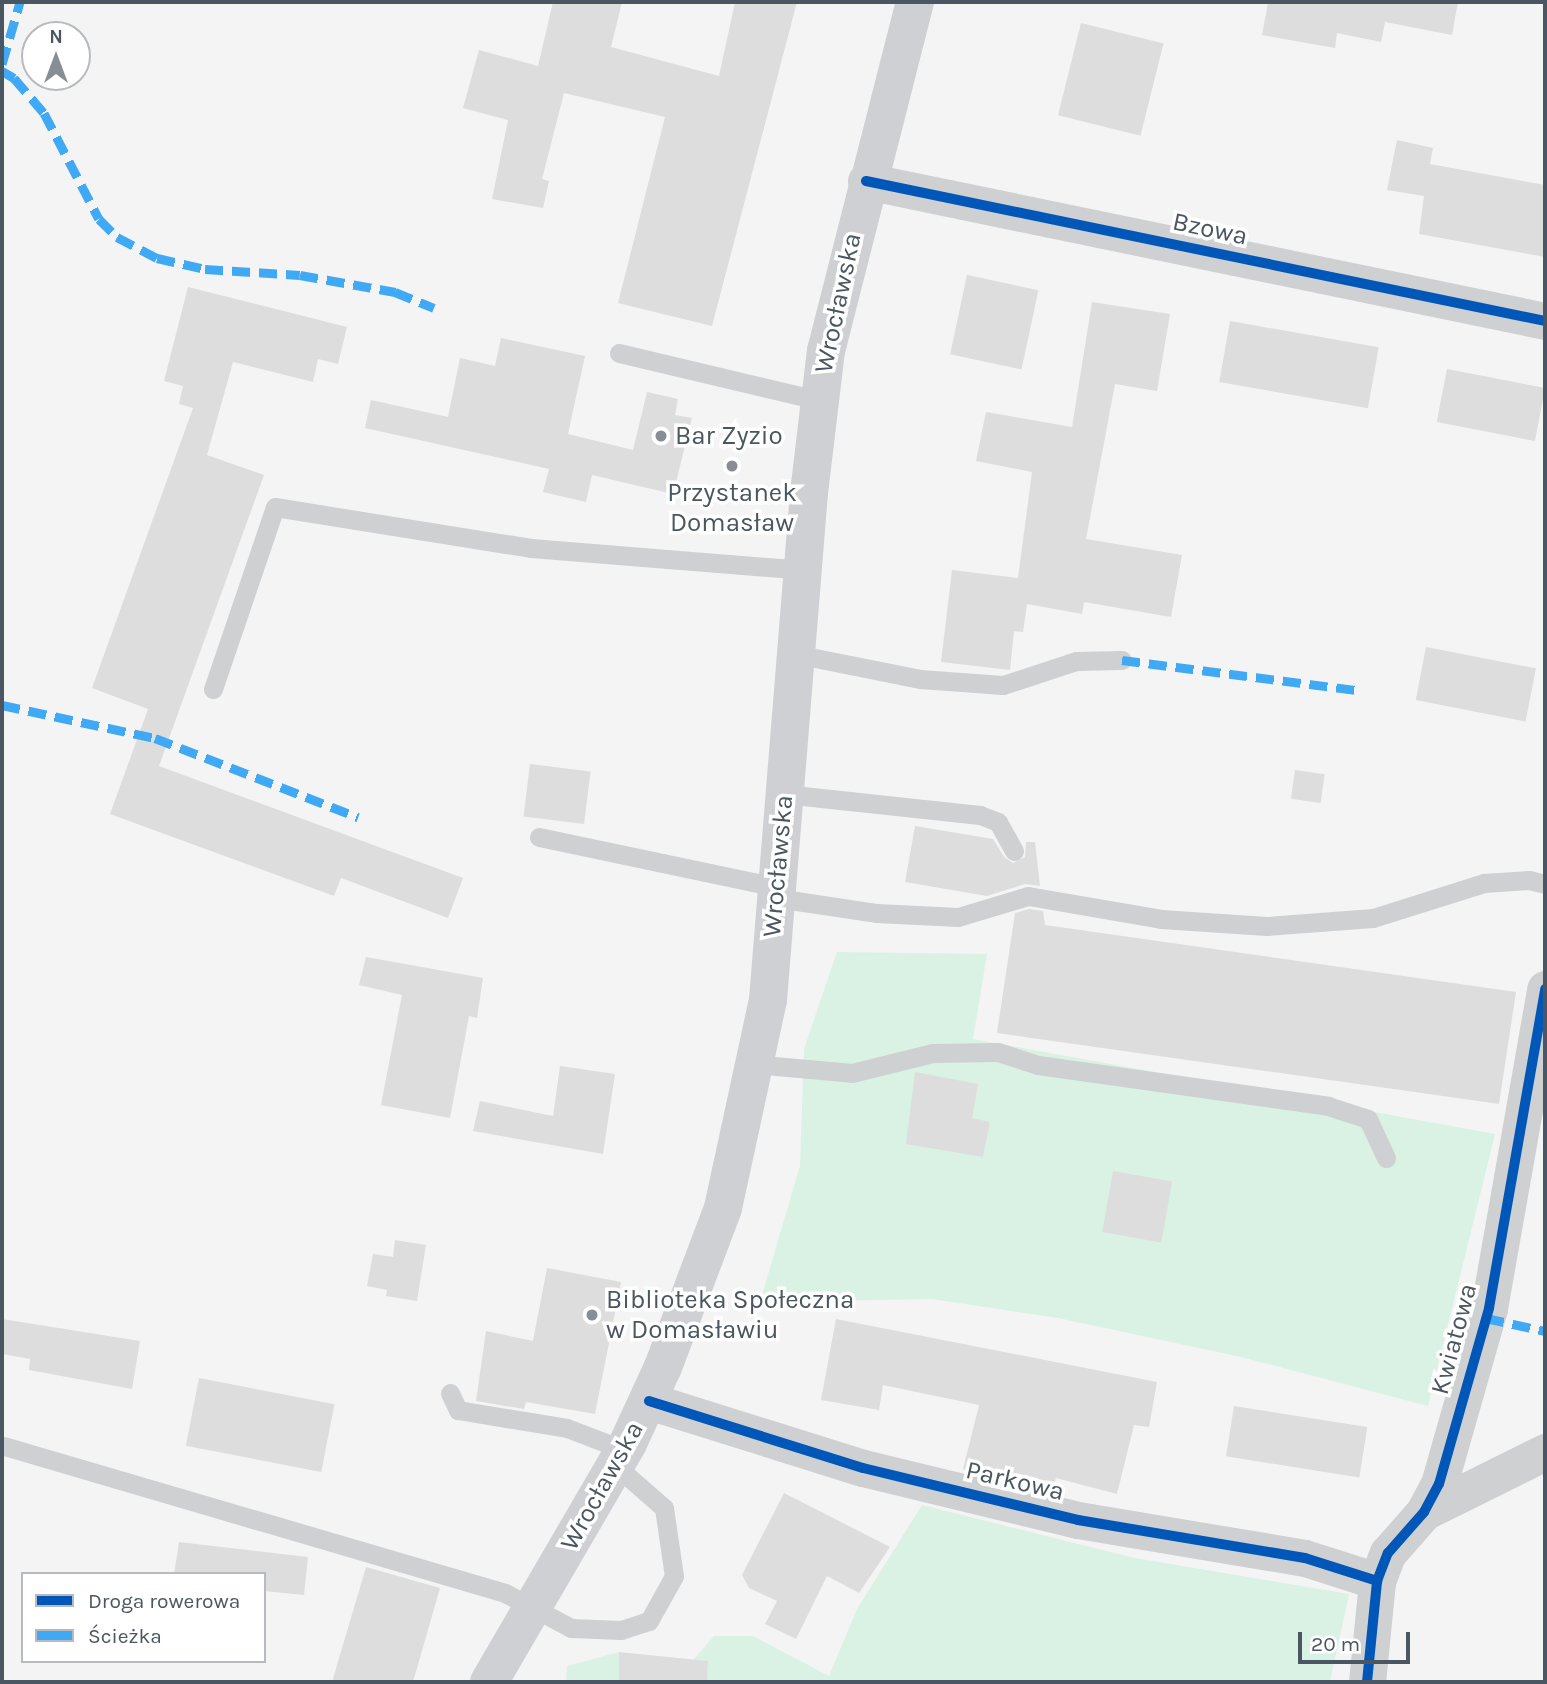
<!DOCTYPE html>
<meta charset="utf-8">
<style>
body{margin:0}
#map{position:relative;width:1547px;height:1684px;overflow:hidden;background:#f4f4f4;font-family:Karla,sans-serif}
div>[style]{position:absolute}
.green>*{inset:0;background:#d9f2e3}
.building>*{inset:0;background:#ddddde;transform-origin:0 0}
.lane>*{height:19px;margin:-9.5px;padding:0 9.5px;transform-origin:9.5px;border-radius:9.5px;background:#ced0d2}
.street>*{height:37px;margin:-18.5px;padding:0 18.5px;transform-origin:18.5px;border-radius:18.5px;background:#ced0d2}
.secondary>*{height:38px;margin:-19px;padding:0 19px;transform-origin:19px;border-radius:19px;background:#ced0d4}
.quiet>*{height:9px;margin-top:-4.5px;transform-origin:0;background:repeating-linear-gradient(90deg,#3fa9f5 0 18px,transparent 0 27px)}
.cycleway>*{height:10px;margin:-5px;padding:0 5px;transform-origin:5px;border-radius:5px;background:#0057b8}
.dots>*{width:19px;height:19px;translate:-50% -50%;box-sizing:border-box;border:4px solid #fff;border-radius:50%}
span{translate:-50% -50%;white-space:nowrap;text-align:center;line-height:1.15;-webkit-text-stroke:7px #fff;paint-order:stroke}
.street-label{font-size:26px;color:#4a5661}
.poi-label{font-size:26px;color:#4a5661}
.left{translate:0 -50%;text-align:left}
.frame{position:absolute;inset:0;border:4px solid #4a5661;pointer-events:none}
.legend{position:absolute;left:21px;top:1572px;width:245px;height:91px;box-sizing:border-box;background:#fff;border:2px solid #b7bbc0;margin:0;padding:9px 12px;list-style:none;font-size:21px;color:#4a5661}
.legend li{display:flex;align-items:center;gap:14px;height:35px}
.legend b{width:35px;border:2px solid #b7bbc0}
.north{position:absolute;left:21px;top:21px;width:70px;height:70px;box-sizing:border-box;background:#fff;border:2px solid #b7bbc0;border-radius:50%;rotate:0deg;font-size:19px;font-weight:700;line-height:28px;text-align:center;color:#4a5661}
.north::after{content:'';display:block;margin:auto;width:24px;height:32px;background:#868d94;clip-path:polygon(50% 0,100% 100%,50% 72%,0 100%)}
.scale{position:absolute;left:1298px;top:1632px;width:112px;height:32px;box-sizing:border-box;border:4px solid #4a5661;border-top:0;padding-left:9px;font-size:21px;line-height:24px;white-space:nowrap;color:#4a5661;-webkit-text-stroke:5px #fff;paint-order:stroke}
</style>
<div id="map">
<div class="green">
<div style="clip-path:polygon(837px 952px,987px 954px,973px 1039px,1495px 1134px,1428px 1406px,1241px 1357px,1058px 1318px,932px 1299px,760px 1302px,800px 1166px,804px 1049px)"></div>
<div style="clip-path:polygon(922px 1505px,1135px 1558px,1349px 1594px,1330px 1682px,691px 1682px,693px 1660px,714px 1636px,753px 1636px,829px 1676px,857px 1609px)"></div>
<div style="clip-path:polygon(619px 1652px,619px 1682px,566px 1682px,567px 1666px)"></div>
</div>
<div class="building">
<div style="clip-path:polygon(553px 2px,622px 2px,611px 47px,719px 76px,735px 2px,797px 2px,712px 326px,618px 303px,665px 117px,564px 93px,542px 179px,549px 181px,543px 208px,492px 199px,508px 120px,463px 108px,479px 50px,538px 66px)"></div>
<div style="clip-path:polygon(1268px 2px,1458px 2px,1452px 35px,1385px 22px,1381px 42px,1337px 33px,1335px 48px,1262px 35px)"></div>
<div style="left:1081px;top:23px;width:85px;height:95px;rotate:14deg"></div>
<div style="clip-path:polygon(1397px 140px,1433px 148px,1430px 164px,1545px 185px,1545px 257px,1419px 234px,1424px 196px,1387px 190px)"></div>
<div style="left:967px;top:275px;width:73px;height:81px;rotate:12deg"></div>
<div style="clip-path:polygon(188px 287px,347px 327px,338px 364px,318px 359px,313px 382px,233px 362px,207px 455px,264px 475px,159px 766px,463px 878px,448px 918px,341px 878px,334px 896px,110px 814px,148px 709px,92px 688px,193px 408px,179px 404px,183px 386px,164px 381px)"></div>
<div style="clip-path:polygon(1092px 302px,1170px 314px,1157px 391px,1115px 384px,1086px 539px,1182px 555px,1171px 617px,1084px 602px,1082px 614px,1027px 604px,1023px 632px,1014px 631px,1010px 670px,941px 662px,952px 570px,1018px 578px,1032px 472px,976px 461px,986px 412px,1072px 427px)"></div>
<div style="left:1230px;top:321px;width:151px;height:62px;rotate:10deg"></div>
<div style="clip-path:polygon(501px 338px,585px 356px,568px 434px,633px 450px,647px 392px,678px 399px,675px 415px,692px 418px,673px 494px,592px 475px,586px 502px,543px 492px,549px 469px,365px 428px,371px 400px,448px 417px,460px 358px,495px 366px)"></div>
<div style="left:1447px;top:369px;width:100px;height:54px;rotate:11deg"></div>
<div style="left:1426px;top:647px;width:112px;height:54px;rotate:11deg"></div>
<div style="left:530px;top:764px;width:61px;height:53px;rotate:7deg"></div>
<div style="left:1295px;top:770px;width:30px;height:29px;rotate:8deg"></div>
<div style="clip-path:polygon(915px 826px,993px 839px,1004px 857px,1013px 863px,1025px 857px,1026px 842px,1035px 842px,1040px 886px,1025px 884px,987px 896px,905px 882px)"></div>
<div style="clip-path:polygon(1029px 909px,1043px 911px,1045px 925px,1516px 992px,1499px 1104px,997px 1033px,1015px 913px)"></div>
<div style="clip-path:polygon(366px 957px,483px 978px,477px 1018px,469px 1016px,450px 1118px,381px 1105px,402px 995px,359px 985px)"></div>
<div style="clip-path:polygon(560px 1066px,615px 1074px,603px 1154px,473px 1131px,480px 1101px,553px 1116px)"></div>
<div style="clip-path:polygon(915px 1072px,978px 1084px,972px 1118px,990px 1122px,983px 1157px,906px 1144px)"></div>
<div style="left:1113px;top:1171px;width:60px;height:62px;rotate:10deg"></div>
<div style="clip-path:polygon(395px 1240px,426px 1245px,417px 1301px,386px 1296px,387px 1290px,367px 1286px,373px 1254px,393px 1257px)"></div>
<div style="clip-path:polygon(547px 1268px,621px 1282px,595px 1414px,526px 1402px,524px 1409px,476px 1401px,486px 1331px,533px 1341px)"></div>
<div style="clip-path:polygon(2px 1319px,140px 1341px,132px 1389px,29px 1370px,30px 1359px,2px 1354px)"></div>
<div style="clip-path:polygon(836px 1319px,1157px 1382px,1149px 1427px,1134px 1425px,1117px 1494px,1056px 1478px,1052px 1491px,963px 1469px,979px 1405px,883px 1385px,879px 1410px,821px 1400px)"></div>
<div style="left:199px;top:1378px;width:138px;height:69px;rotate:11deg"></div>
<div style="left:1234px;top:1406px;width:135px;height:51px;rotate:9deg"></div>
<div style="clip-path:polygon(784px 1493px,890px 1547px,859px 1593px,827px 1576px,796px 1639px,765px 1624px,777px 1601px,749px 1588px,742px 1575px)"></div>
<div style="clip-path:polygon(179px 1542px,308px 1557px,304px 1595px,264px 1591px,264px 1574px,174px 1574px)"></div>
<div style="clip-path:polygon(366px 1567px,440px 1588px,413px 1682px,332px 1682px)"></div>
<div style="clip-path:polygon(619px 1652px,708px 1661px,707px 1682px,619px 1682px)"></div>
</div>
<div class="lane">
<div style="left:619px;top:353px;width:204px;rotate:13.3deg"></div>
<div style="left:795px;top:654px;width:127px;rotate:11.3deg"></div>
<div style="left:920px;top:679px;width:83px;rotate:4.1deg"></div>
<div style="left:1003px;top:685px;width:77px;rotate:-18.2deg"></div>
<div style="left:1076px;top:661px;width:46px;rotate:-1.2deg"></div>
<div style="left:213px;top:689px;width:192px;rotate:-71.2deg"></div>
<div style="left:275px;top:507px;width:259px;rotate:9.1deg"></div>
<div style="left:531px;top:548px;width:272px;rotate:4.6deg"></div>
<div style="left:784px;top:794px;width:197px;rotate:6.1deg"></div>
<div style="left:980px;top:815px;width:19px;rotate:21deg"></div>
<div style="left:998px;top:822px;width:33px;rotate:61deg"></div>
<div style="left:539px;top:837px;width:243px;rotate:11.9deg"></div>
<div style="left:776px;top:898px;width:101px;rotate:8.5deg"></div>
<div style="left:876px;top:913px;width:82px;rotate:2.8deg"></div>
<div style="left:958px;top:917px;width:73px;rotate:-16.7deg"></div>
<div style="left:1028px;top:896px;width:135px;rotate:9.8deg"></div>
<div style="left:1161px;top:919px;width:106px;rotate:3.8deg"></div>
<div style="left:1267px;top:926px;width:106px;rotate:-4.3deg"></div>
<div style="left:1373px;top:918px;width:116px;rotate:-17.5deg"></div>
<div style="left:1484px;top:883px;width:45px;rotate:-3.8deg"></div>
<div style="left:1529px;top:880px;width:16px;rotate:14deg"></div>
<div style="left:754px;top:1064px;width:98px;rotate:5.2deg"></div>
<div style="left:852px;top:1073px;width:83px;rotate:-13.9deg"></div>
<div style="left:933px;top:1053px;width:65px;rotate:-0.9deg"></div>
<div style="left:998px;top:1052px;width:42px;rotate:18deg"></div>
<div style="left:1038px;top:1065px;width:293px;rotate:8deg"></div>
<div style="left:1328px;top:1106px;width:42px;rotate:18deg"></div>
<div style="left:1368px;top:1119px;width:43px;rotate:65.2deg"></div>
<div style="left:450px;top:1393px;width:19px;rotate:65deg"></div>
<div style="left:458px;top:1410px;width:110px;rotate:9.4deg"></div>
<div style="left:567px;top:1428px;width:61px;rotate:21.1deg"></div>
<div style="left:4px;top:1446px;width:522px;rotate:16.35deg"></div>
<div style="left:505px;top:1593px;width:75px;rotate:27.9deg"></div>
<div style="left:571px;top:1628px;width:50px;rotate:2.3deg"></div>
<div style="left:621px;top:1630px;width:29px;rotate:-18deg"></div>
<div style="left:649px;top:1621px;width:51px;rotate:-60.9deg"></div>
<div style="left:674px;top:1576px;width:69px;rotate:-98.4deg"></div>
<div style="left:664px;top:1508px;width:64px;rotate:-138.8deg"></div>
</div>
<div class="street">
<div style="left:866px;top:181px;width:693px;rotate:11.65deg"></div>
<div style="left:649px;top:1401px;width:224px;rotate:17.4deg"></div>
<div style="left:863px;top:1468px;width:221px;rotate:13.6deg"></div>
<div style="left:1078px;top:1520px;width:230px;rotate:9.5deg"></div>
<div style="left:1305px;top:1558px;width:76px;rotate:17.7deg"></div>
<div style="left:1424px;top:1512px;width:135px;rotate:-26.4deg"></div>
<div style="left:1367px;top:1682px;width:101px;rotate:-84.3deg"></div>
<div style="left:1377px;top:1581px;width:30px;rotate:-69deg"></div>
<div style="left:1388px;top:1553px;width:55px;rotate:-48.7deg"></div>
<div style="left:1424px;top:1512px;width:32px;rotate:-62deg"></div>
<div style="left:1439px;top:1484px;width:183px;rotate:-74.1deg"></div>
<div style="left:1489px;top:1308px;width:324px;rotate:-80deg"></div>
</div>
<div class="secondary">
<div style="left:489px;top:1682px;width:276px;rotate:-59.8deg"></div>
<div style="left:628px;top:1443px;width:84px;rotate:-65.3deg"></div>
<div style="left:663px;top:1367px;width:170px;rotate:-69.3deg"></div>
<div style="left:723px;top:1208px;width:213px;rotate:-77.8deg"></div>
<div style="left:768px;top:1000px;width:509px;rotate:-85.38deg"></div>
<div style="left:809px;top:493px;width:143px;rotate:-83.2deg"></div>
<div style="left:826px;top:351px;width:360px;rotate:-75.7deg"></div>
</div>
<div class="quiet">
<div style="left:2px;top:64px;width:65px;rotate:-73.8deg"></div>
<div style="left:2px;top:71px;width:14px;rotate:30deg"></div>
<div style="left:14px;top:78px;width:46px;rotate:49.4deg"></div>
<div style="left:44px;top:113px;width:119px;rotate:62.6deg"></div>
<div style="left:99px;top:219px;width:25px;rotate:45deg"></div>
<div style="left:117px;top:237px;width:45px;rotate:27.7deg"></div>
<div style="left:157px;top:258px;width:49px;rotate:12.9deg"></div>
<div style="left:205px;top:269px;width:95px;rotate:3.6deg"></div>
<div style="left:300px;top:275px;width:97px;rotate:10.1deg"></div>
<div style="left:395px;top:292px;width:42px;rotate:22.3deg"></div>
<div style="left:1122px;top:660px;width:235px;rotate:7.3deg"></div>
<div style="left:2px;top:705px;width:157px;rotate:12.2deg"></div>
<div style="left:155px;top:738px;width:218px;rotate:21.3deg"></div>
<div style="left:1486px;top:1318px;width:60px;rotate:12.4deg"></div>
</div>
<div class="cycleway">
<div style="left:866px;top:181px;width:693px;rotate:11.65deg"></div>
<div style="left:649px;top:1401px;width:224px;rotate:17.4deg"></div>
<div style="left:863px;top:1468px;width:221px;rotate:13.6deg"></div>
<div style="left:1078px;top:1520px;width:230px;rotate:9.5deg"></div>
<div style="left:1305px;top:1558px;width:76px;rotate:17.7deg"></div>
<div style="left:1367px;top:1682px;width:101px;rotate:-84.3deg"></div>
<div style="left:1377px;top:1581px;width:30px;rotate:-69deg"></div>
<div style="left:1388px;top:1553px;width:55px;rotate:-48.7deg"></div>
<div style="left:1424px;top:1512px;width:32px;rotate:-62deg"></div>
<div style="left:1439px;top:1484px;width:183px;rotate:-74.1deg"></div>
<div style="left:1489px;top:1308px;width:324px;rotate:-80deg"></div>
</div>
<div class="dots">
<div style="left:661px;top:436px;background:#868d94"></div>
<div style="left:732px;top:466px;background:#868d94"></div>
<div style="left:592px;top:1315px;background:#868d94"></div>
</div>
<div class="street-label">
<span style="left:1210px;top:229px;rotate:12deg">Bzowa</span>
<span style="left:838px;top:303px;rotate:-78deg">Wrocławska</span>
<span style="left:778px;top:866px;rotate:-85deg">Wrocławska</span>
<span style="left:1454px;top:1339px;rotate:-75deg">Kwiatowa</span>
<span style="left:1015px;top:1481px;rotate:13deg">Parkowa</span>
<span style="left:602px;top:1486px;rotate:-61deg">Wrocławska</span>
</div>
<div class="poi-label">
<span class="left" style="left:675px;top:436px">Bar Zyzio</span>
<span style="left:732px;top:508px">Przystanek<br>Domasław</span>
<span class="left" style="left:606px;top:1315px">Biblioteka Społeczna<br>w Domasławiu</span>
</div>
<div class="frame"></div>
<ul class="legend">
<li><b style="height:9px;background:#0057b8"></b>Droga rowerowa</li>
<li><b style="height:9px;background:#3fa9f5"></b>Ścieżka</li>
</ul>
<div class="north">N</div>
<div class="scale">20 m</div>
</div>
